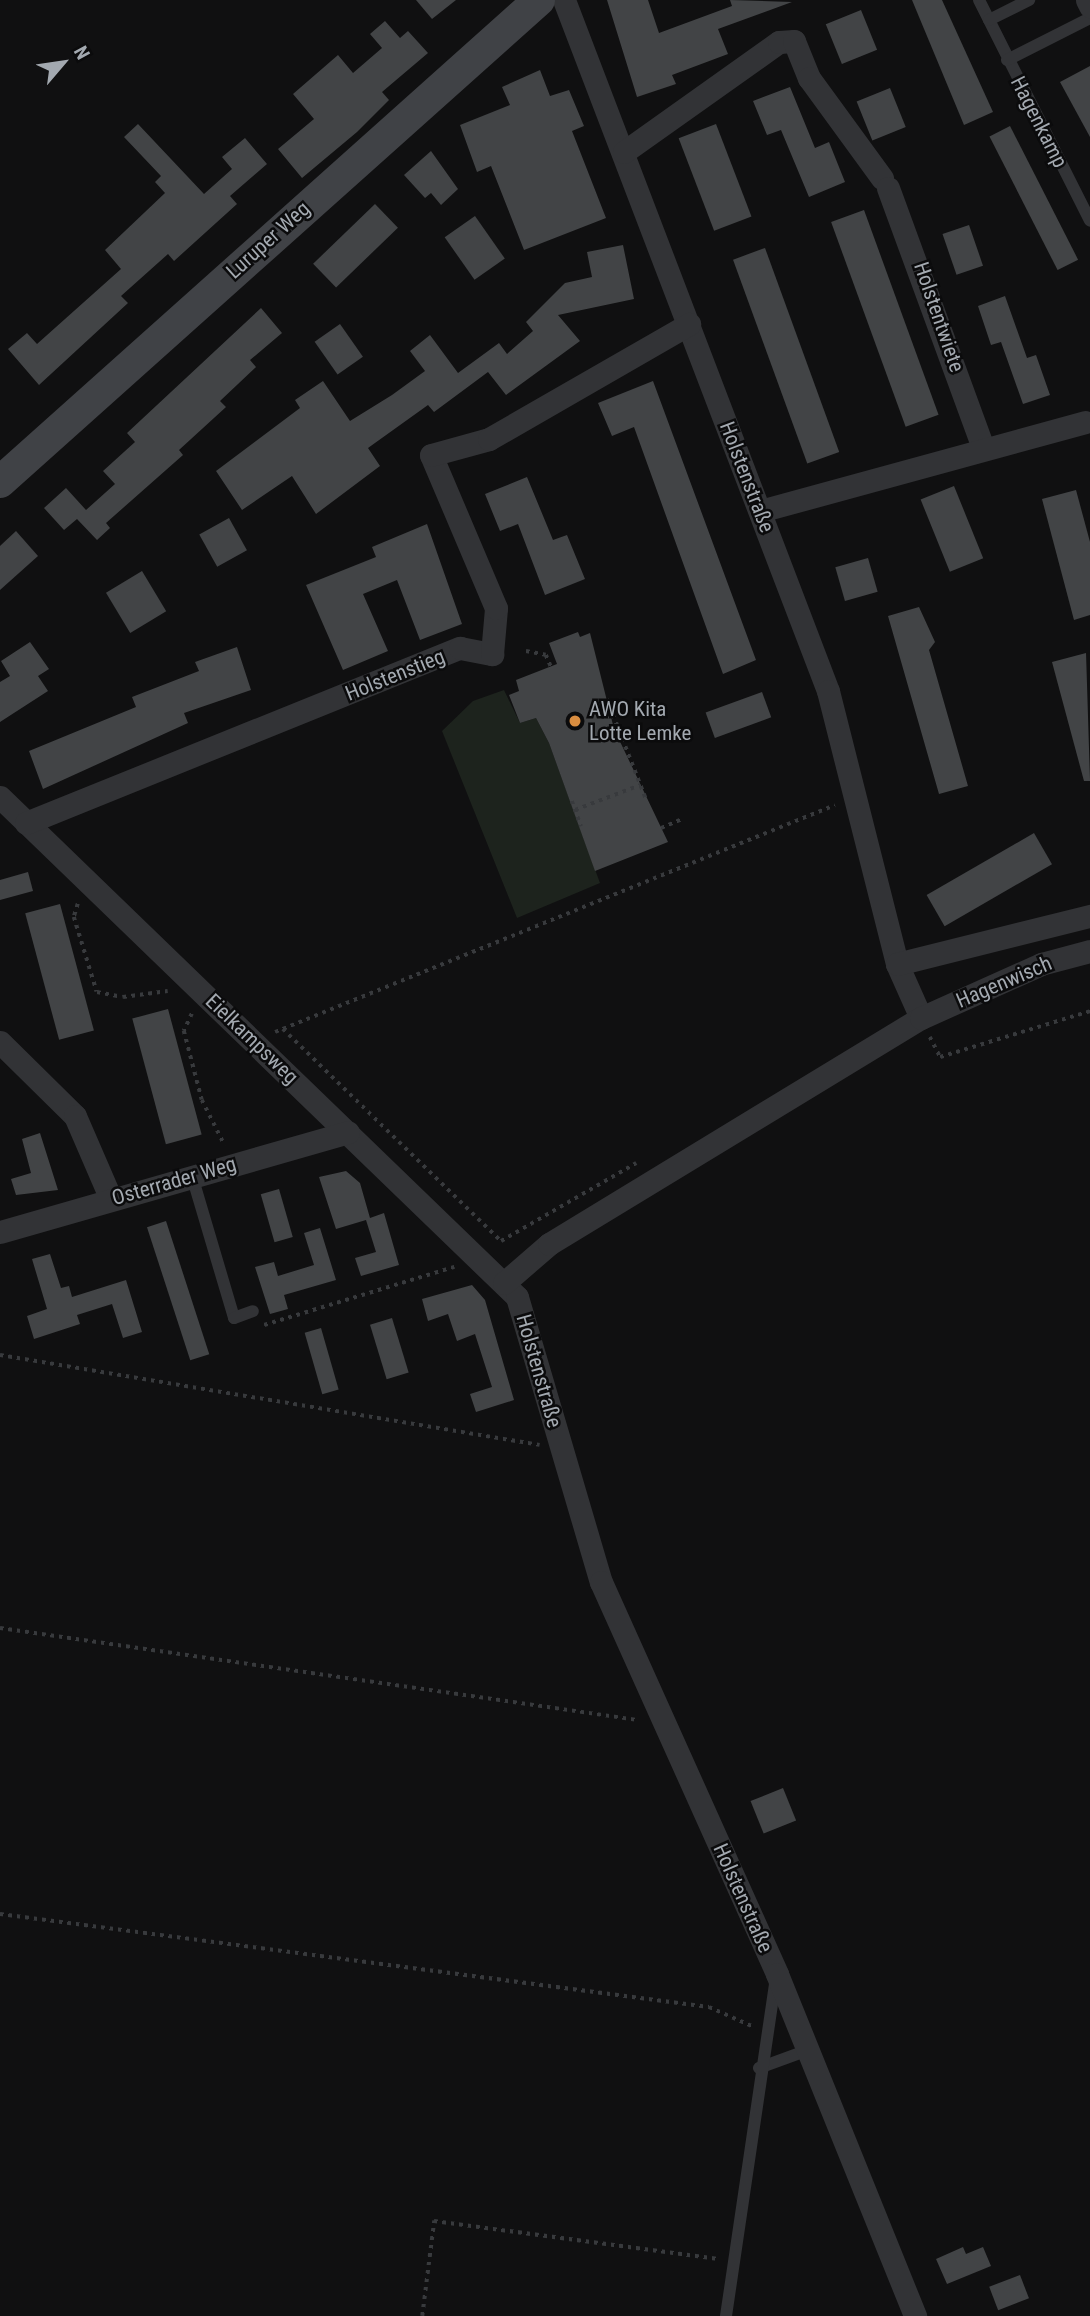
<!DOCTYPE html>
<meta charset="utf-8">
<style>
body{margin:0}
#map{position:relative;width:1090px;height:2316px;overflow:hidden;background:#101011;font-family:"Roboto Condensed",sans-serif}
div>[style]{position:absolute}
.green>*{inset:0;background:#1d231d}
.building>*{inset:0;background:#424446;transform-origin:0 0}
.path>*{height:3.5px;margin-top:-1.75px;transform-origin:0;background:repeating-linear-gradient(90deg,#383a3d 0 3.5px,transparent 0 8.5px)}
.lane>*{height:12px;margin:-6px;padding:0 6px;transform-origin:6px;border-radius:6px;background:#323336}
.street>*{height:23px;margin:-11.5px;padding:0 11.5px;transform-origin:11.5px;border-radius:11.5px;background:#323336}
.secondary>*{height:32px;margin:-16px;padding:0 16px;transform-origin:16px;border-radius:16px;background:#404246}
.dots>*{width:19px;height:19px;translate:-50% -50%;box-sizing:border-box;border:4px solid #0b0b0c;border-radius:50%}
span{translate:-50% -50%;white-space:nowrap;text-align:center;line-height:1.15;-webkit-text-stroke:5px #0b0b0c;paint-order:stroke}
.street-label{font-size:21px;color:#a3a9b0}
.poi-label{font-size:21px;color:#a3a9b0}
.left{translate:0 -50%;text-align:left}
.north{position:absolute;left:28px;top:28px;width:70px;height:70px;-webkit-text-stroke:5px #0b0b0c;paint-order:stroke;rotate:61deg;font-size:19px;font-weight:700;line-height:28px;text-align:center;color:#a3a9b0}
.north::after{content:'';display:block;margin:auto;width:24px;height:32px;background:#a3a9b0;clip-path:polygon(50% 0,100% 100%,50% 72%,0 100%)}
</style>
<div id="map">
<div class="green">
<div style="clip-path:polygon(504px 690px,520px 723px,536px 718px,549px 743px,600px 883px,517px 918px,442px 731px,473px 701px)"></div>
</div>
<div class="building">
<div style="clip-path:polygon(416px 0,456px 0,432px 19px)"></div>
<div style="clip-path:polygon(607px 0,648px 0,659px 33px,732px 6px,730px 0,792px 2px,718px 29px,728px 54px,672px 75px,676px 84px,637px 97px)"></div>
<div style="clip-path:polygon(912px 0,942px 0,993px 112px,964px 125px)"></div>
<div style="left:861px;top:10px;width:43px;height:38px;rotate:68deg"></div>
<div style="clip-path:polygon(385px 21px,400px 38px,408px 31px,428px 53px,382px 92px,389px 100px,357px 132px,302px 178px,278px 149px,314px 119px,293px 94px,338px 55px,353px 73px,382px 48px,370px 34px)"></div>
<div style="clip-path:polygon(1090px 66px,1090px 137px,1060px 82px)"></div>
<div style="clip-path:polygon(540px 70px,550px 96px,569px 90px,584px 126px,572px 131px,606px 218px,524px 250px,491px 166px,477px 172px,460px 125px,510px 105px,502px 87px)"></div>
<div style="clip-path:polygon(790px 87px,815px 148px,829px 142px,845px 182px,809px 197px,781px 130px,767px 135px,753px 101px)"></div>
<div style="left:890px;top:88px;width:42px;height:36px;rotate:68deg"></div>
<div style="clip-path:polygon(138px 124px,204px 194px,232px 169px,222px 157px,245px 138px,267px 164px,230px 196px,237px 204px,174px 261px,168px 254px,121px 296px,128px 303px,39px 385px,8px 349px,27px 333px,37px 344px,121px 269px,105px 250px,165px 193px,155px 182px,161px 176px,124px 137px)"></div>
<div style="left:716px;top:124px;width:99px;height:40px;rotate:69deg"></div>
<div style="left:1010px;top:126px;width:150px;height:23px;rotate:63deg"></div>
<div style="clip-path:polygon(431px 151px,458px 189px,441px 205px,431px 193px,425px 198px,404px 175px)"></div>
<div style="left:375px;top:204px;width:33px;height:86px;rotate:46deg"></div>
<div style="left:864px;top:210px;width:218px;height:35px;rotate:70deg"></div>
<div style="left:475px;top:216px;width:52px;height:37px;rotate:55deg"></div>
<div style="left:969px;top:225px;width:43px;height:28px;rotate:71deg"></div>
<div style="clip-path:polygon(623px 245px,634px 299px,558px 315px,580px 341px,506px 395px,488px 372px,434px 412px,428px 405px,368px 448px,380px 466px,316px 514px,292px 476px,242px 510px,216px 471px,300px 408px,295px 400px,323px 381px,350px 421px,392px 395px,425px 371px,410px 351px,430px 335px,458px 373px,499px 343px,507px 354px,533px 331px,526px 322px,565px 283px,592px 277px,587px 252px)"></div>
<div style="left:765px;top:248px;width:217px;height:34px;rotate:70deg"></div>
<div style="clip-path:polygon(1005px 296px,1027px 358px,1036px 355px,1050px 395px,1023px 404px,1001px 342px,991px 345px,978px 306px)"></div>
<div style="clip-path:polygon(261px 308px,282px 333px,250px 360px,256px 367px,220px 401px,226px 407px,179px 450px,183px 455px,106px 523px,110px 528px,97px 540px,77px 519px,64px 530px,44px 508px,66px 488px,86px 510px,115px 484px,103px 471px,135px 442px,127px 433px)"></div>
<div style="left:340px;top:324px;width:40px;height:31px;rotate:55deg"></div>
<div style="clip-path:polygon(653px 381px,756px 660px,723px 674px,634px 427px,612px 436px,598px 403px)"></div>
<div style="clip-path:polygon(527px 477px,553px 540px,567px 535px,585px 579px,545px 595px,518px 524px,500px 531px,485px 494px)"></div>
<div style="left:954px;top:486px;width:78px;height:36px;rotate:68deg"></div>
<div style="clip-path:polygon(1076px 490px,1090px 542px,1090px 615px,1074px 620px,1042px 499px)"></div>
<div style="left:229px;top:518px;width:37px;height:34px;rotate:61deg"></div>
<div style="clip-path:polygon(427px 524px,462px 624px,420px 640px,397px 580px,363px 594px,388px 651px,343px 670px,306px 585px,376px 557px,372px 547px)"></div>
<div style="clip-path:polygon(16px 531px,38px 556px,0 590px,0 546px)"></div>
<div style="left:868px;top:558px;width:35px;height:34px;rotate:74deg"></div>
<div style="left:142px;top:571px;width:47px;height:42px;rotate:59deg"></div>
<div style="clip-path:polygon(919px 607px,935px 642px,929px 650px,968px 786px,939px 794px,888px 616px)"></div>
<div style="clip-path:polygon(578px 632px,580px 637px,590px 633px,614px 729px,668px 842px,595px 871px,549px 743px,536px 718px,520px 723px,509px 695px,519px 691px,516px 680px,557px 664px,549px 643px)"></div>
<div style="clip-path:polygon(30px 642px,49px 669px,38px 676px,48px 691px,0 722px,0 682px,10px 676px,1px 661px)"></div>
<div style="clip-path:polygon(237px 647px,251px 690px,184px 713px,188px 723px,43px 789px,29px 751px,136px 707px,132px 697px,199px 671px,195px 662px)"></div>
<div style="clip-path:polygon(1086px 653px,1090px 781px,1084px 781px,1052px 662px)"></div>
<div style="left:762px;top:692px;width:27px;height:60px;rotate:70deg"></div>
<div style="left:1034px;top:833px;width:36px;height:124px;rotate:60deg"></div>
<div style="clip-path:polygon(28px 872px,33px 891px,0 900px,0 880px)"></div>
<div style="left:60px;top:904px;width:131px;height:36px;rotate:75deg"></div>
<div style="left:168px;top:1009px;width:130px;height:37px;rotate:75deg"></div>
<div style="clip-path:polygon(40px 1133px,58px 1190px,16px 1195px,11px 1179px,31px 1173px,22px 1139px)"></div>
<div style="clip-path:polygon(346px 1171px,360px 1183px,370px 1218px,384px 1213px,399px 1265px,361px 1276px,355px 1258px,376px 1252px,366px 1220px,336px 1229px,319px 1177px)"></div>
<div style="left:279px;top:1189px;width:50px;height:19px;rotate:74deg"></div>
<div style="left:166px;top:1221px;width:140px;height:20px;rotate:72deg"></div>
<div style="clip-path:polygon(320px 1228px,336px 1280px,284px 1295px,288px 1309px,270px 1314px,255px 1267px,274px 1262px,278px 1276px,314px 1265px,304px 1233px)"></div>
<div style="clip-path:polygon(50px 1254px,61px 1288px,69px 1286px,72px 1297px,126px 1280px,142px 1332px,123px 1338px,112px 1304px,77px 1315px,80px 1324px,34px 1339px,27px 1316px,47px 1309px,32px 1259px)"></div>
<div style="clip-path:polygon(472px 1285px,485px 1300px,514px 1400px,476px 1412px,470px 1394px,492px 1387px,475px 1334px,457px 1341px,448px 1314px,428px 1321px,422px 1299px)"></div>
<div style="left:392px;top:1318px;width:57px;height:23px;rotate:73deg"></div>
<div style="left:321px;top:1328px;width:64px;height:17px;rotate:74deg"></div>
<div style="left:783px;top:1788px;width:35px;height:35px;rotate:68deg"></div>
<div style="clip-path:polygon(963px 2247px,966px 2254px,983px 2247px,991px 2266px,947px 2284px,936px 2259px)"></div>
<div style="left:1020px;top:2275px;width:25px;height:33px;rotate:69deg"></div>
</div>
<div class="path">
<div style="left:526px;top:651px;width:20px;rotate:11deg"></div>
<div style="left:546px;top:655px;width:13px;rotate:67deg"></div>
<div style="left:607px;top:699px;width:107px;rotate:68.7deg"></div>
<div style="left:572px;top:801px;width:27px;rotate:70deg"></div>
<div style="left:575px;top:810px;width:70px;rotate:-21deg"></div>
<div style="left:661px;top:828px;width:25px;rotate:-23deg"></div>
<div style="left:78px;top:904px;width:14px;rotate:107deg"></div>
<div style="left:74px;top:917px;width:78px;rotate:73deg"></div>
<div style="left:97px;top:992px;width:26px;rotate:11deg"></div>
<div style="left:123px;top:997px;width:45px;rotate:-7.6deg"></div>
<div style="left:192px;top:1014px;width:19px;rotate:115deg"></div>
<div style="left:184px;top:1031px;width:71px;rotate:75.4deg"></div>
<div style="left:202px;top:1100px;width:51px;rotate:63.4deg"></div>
<div style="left:283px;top:1029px;width:304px;rotate:44.2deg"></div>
<div style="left:501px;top:1241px;width:156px;rotate:-30deg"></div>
<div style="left:275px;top:1032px;width:604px;rotate:-22.07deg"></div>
<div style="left:930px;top:1037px;width:22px;rotate:63deg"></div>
<div style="left:940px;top:1057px;width:157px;rotate:-17deg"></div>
<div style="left:264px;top:1325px;width:199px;rotate:-17deg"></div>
<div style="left:0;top:1355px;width:547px;rotate:9.46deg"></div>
<div style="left:0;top:1628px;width:645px;rotate:8.21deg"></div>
<div style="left:0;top:1914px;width:715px;rotate:7.47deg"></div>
<div style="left:709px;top:2007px;width:49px;rotate:24deg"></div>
<div style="left:422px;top:2316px;width:96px;rotate:-82.8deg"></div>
<div style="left:434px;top:2221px;width:287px;rotate:7.6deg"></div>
</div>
<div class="lane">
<div style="left:979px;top:0;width:247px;rotate:63.3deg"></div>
<div style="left:989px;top:20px;width:45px;rotate:-26.6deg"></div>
<div style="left:1007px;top:60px;width:93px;rotate:-26.8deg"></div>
<div style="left:192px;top:1176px;width:148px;rotate:73.5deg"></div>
<div style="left:234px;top:1318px;width:20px;rotate:-20deg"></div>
<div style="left:759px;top:2068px;width:52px;rotate:-20.2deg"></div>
<div style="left:726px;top:2316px;width:343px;rotate:-81.6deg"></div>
</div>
<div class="street">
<div style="left:564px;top:0;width:740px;rotate:69.09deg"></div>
<div style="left:828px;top:691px;width:282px;rotate:75.8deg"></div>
<div style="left:897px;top:964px;width:59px;rotate:66deg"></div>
<div style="left:1087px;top:0;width:7px;rotate:63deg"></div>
<div style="left:624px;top:152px;width:190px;rotate:-35.4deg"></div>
<div style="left:779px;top:42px;width:15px;rotate:-4deg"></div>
<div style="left:794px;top:41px;width:40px;rotate:68deg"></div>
<div style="left:809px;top:78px;width:124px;rotate:53.9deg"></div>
<div style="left:888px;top:188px;width:276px;rotate:69.9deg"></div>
<div style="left:760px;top:511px;width:337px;rotate:-15.3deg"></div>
<div style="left:0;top:797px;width:719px;rotate:44.04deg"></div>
<div style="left:517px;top:1297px;width:297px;rotate:73.6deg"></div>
<div style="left:601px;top:1582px;width:430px;rotate:65.8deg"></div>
<div style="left:777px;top:1974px;width:369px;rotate:68deg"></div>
<div style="left:26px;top:823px;width:468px;rotate:-22deg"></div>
<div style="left:460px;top:648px;width:33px;rotate:11deg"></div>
<div style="left:492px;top:654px;width:46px;rotate:-85deg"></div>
<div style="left:496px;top:608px;width:166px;rotate:-113deg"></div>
<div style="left:431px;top:455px;width:60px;rotate:-15.4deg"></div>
<div style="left:489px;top:439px;width:231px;rotate:-29.9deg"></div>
<div style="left:897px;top:964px;width:199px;rotate:-14deg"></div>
<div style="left:0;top:1042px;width:105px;rotate:44.6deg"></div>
<div style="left:75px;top:1116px;width:90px;rotate:66.6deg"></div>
<div style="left:0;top:1232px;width:362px;rotate:-16deg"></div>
<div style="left:504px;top:1283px;width:60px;rotate:-40.9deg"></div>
<div style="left:549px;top:1244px;width:435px;rotate:-31.3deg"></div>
<div style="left:921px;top:1018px;width:132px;rotate:-24.2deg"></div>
<div style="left:1041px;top:964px;width:51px;rotate:-14.9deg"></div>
</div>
<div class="secondary">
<div style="left:0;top:482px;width:723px;rotate:-41.8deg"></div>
</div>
<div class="dots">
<div style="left:575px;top:721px;background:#d98d40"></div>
</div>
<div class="street-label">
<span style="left:1039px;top:122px;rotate:63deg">Hagenkamp</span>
<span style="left:268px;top:240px;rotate:-42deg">Luruper Weg</span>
<span style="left:939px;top:317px;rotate:71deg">Holstentwiete</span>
<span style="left:747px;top:477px;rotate:69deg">Holstenstraße</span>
<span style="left:395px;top:675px;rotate:-22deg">Holstenstieg</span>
<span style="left:1004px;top:982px;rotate:-23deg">Hagenwisch</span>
<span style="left:252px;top:1039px;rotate:44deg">Eielkampsweg</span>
<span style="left:174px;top:1181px;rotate:-16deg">Osterrader Weg</span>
<span style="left:539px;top:1371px;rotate:74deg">Holstenstraße</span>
<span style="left:743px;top:1898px;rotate:66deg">Holstenstraße</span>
</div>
<div class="poi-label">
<span class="left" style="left:589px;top:721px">AWO Kita<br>Lotte Lemke</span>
</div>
<div class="north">N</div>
</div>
